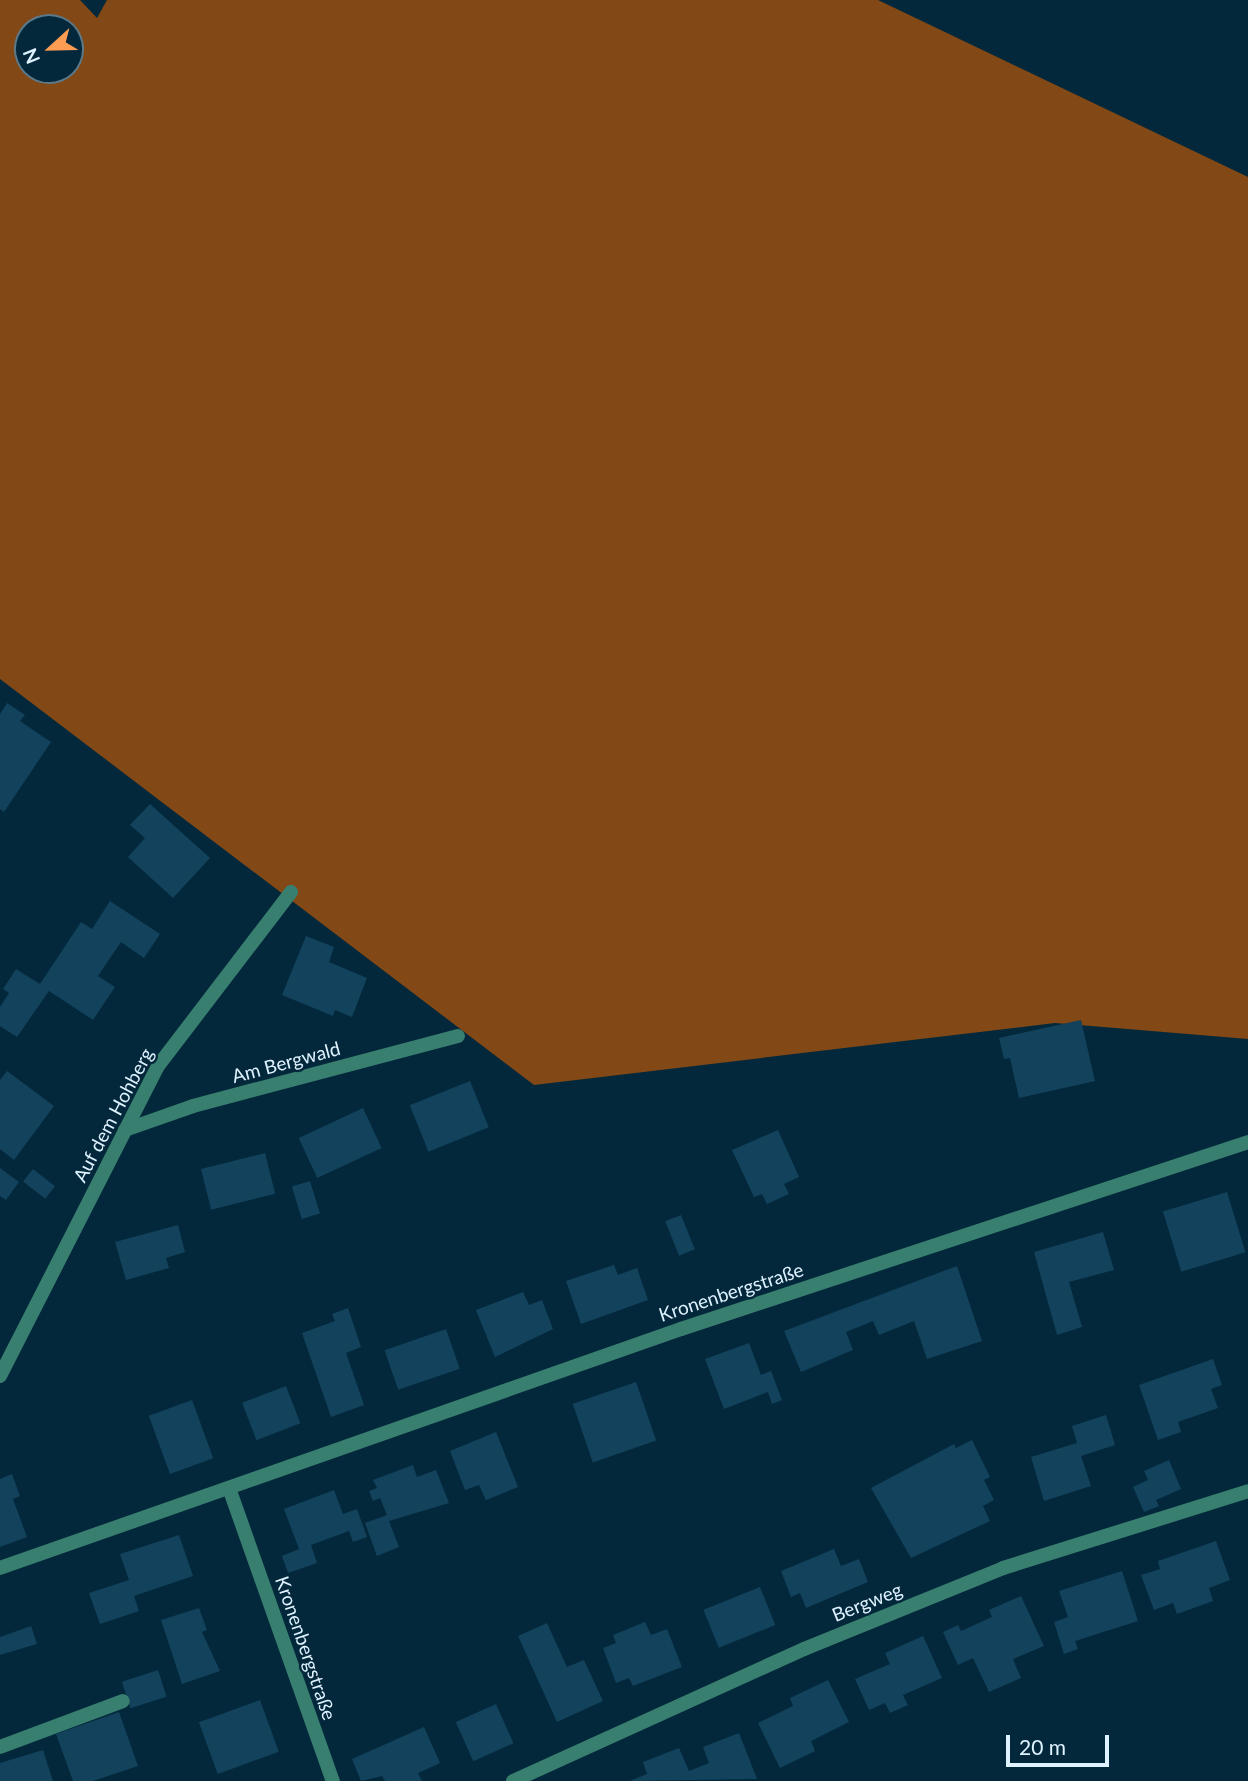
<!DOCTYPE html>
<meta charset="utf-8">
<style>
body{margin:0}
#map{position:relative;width:1248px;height:1781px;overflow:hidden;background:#03283b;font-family:Lato,sans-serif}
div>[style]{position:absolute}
.forest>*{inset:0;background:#824815}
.building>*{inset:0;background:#12425c;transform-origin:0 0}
.service>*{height:14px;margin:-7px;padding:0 7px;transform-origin:7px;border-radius:7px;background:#397f70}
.minor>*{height:14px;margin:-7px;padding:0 7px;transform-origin:7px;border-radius:7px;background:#397f70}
span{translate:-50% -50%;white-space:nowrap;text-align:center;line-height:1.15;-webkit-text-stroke:5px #03283b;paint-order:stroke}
.street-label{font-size:19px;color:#dff2ff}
.north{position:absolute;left:14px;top:14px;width:70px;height:70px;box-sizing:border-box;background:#03283b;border:2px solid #5b7989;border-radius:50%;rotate:248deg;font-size:19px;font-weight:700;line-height:28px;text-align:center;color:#dff2ff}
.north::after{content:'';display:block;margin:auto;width:24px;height:32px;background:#fc9d53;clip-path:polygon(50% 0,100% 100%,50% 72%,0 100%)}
.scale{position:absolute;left:1006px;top:1735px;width:103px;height:32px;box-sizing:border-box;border:4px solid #dff2ff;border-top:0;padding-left:9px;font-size:21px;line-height:24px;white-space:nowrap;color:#dff2ff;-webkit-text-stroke:5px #03283b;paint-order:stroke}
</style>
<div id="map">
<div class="forest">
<div style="clip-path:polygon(evenodd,0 0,80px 0,97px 18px,107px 0,878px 0,1248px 177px,1248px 1039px,1055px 1023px,534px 1085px,0 679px,0 0,28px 28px,70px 28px,70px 70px,28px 70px,28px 28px)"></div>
</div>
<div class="building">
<div style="clip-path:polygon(7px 703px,25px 715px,20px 721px,51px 742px,4px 812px,0 809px,0 714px)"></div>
<div style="clip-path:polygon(150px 804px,210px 858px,173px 898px,128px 857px,145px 838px,130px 825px)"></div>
<div style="clip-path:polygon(110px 901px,160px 934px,144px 958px,121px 942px,98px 976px,115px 987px,93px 1020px,49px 991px,17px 1037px,0 1026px,0 1007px,9px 993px,3px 989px,16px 969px,40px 984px,81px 922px,92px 929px)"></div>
<div style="clip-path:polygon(306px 936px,334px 947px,329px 962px,367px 978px,352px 1017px,335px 1010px,333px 1016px,282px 995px)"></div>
<div style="clip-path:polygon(1081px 1020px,1095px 1081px,1019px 1098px,1010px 1058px,1004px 1059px,999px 1038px)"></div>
<div style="clip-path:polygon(7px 1071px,54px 1106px,14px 1160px,0 1149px,0 1080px)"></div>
<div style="left:470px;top:1081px;width:50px;height:65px;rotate:68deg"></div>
<div style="left:363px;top:1108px;width:44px;height:71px;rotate:65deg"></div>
<div style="clip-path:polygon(778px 1130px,799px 1177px,784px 1184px,789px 1194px,767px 1204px,762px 1194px,754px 1197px,732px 1150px)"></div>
<div style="left:265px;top:1153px;width:42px;height:66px;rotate:76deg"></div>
<div style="clip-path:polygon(0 1168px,19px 1182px,6px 1200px,0 1196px)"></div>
<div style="left:33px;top:1169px;width:28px;height:16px;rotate:38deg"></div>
<div style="left:310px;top:1181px;width:34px;height:19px;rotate:73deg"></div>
<div style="left:1227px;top:1192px;width:63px;height:67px;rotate:73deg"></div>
<div style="left:681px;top:1215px;width:37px;height:17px;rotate:68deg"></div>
<div style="clip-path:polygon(178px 1225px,185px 1252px,166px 1258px,169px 1268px,126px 1280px,115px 1242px)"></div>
<div style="clip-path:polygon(1103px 1232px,1114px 1270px,1069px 1282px,1082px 1327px,1057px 1335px,1034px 1252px)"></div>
<div style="clip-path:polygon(614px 1265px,618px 1275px,637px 1268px,648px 1300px,581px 1324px,566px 1281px)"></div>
<div style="clip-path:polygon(957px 1266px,982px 1341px,927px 1359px,914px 1321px,879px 1335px,873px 1321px,846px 1332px,853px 1350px,801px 1372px,784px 1331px)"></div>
<div style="clip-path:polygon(523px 1292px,529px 1305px,542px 1300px,553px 1329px,495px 1357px,476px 1310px)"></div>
<div style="clip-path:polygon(348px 1308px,361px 1347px,346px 1353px,364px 1405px,331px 1417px,302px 1333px,335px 1321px,332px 1314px)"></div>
<div style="left:446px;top:1329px;width:42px;height:65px;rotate:71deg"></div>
<div style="clip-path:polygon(749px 1343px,761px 1375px,771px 1371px,782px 1400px,772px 1404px,768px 1392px,724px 1409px,705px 1359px)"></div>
<div style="clip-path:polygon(1213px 1359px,1222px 1385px,1211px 1389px,1218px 1408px,1178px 1422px,1181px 1432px,1158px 1440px,1139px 1385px)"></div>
<div style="left:636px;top:1382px;width:62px;height:67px;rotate:71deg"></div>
<div style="left:286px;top:1386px;width:40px;height:47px;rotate:69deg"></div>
<div style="left:192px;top:1400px;width:62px;height:46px;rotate:70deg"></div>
<div style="clip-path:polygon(1106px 1415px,1115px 1445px,1081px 1456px,1091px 1486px,1044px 1501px,1031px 1457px,1077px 1443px,1072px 1426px)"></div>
<div style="clip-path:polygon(496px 1432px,518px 1487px,486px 1500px,479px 1485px,465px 1490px,450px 1451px)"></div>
<div style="clip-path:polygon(972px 1440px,990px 1477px,984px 1480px,994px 1500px,983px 1506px,990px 1521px,911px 1558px,871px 1488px,954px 1444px,956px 1448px)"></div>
<div style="clip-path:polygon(1169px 1460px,1181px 1489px,1156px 1500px,1159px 1506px,1144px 1512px,1133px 1487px,1148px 1480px,1144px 1471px)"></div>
<div style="clip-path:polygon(413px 1465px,417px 1477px,436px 1470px,449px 1503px,389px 1521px,399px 1547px,377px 1556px,365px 1523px,387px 1515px,380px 1498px,373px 1501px,369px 1491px,377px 1488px,373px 1480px)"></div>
<div style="clip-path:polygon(12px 1474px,20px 1496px,13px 1499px,27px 1537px,0 1547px,0 1479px)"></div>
<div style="clip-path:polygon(334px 1490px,343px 1514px,357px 1509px,367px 1537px,353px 1542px,349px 1531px,311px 1545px,317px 1563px,288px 1573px,282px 1556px,299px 1549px,284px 1509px)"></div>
<div style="clip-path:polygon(179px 1535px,193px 1576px,134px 1596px,139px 1611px,100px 1624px,89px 1593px,129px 1580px,120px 1554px)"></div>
<div style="clip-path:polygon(1216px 1541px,1230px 1580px,1209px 1588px,1213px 1601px,1177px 1614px,1173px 1603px,1154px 1610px,1141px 1575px,1160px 1569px,1158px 1561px)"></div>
<div style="clip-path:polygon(834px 1549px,841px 1566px,859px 1559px,868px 1582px,806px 1608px,800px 1593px,791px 1597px,781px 1571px)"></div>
<div style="clip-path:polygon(1122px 1571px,1138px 1621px,1075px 1641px,1078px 1649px,1064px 1654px,1054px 1622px,1068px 1617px,1059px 1591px)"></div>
<div style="left:760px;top:1587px;width:41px;height:61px;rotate:68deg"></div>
<div style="clip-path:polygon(1021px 1596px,1044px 1646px,1013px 1659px,1021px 1678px,989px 1692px,973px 1658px,958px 1665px,943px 1632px,958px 1625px,961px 1631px,992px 1617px,989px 1610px)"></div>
<div style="clip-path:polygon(199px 1608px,207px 1630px,202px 1632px,220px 1671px,182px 1684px,161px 1620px)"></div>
<div style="clip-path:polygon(645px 1622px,651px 1635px,667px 1629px,682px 1667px,633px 1686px,629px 1678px,616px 1683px,603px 1648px,616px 1643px,613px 1635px)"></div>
<div style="clip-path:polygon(547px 1623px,567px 1667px,584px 1660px,603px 1701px,557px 1722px,518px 1636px)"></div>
<div style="clip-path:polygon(31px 1626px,37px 1644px,0 1655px,0 1637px)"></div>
<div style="clip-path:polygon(923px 1636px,942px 1678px,903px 1695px,908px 1705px,890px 1713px,885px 1703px,869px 1710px,855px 1679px,890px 1664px,885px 1653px)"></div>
<div style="left:158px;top:1670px;width:28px;height:38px;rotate:72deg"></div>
<div style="clip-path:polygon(828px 1680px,849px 1722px,811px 1741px,815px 1751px,780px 1768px,758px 1723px,793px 1706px,790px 1698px)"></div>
<div style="left:260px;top:1700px;width:55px;height:65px;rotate:70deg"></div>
<div style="left:496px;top:1704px;width:43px;height:44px;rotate:66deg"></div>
<div style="clip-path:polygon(119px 1712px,138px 1766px,93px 1781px,73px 1781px,56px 1734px)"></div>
<div style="clip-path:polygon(424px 1727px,440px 1763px,418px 1773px,422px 1781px,385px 1781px,382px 1776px,361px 1781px,352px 1759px)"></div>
<div style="clip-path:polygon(739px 1733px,757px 1779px,630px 1781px,647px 1774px,643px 1762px,679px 1748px,689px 1771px,709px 1763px,703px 1747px)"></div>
<div style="clip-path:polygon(43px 1750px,53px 1781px,0 1781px,0 1763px)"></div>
</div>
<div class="service">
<div style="left:0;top:1747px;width:131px;rotate:-20.5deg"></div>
</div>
<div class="minor">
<div style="left:125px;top:1130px;width:72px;rotate:-19.4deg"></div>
<div style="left:193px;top:1106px;width:274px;rotate:-14.8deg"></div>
<div style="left:0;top:1376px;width:348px;rotate:-63deg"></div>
<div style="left:158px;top:1066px;width:219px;rotate:-52.6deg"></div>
<div style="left:229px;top:1488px;width:311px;rotate:70.5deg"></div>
<div style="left:0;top:1568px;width:722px;rotate:-19.34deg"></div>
<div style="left:681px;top:1329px;width:597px;rotate:-18.25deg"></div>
<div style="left:513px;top:1781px;width:320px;rotate:-24.4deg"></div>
<div style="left:804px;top:1649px;width:215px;rotate:-22.1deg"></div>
<div style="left:1003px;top:1568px;width:257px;rotate:-17.4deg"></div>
</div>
<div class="street-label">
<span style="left:286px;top:1062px;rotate:-15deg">Am Bergwald</span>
<span style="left:113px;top:1115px;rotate:-62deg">Auf dem Hohberg</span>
<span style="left:731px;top:1292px;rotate:-18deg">Kronenbergstraße</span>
<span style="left:867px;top:1602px;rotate:-22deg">Bergweg</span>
<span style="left:306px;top:1648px;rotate:71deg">Kronenbergstraße</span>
</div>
<div class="north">N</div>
<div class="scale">20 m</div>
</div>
